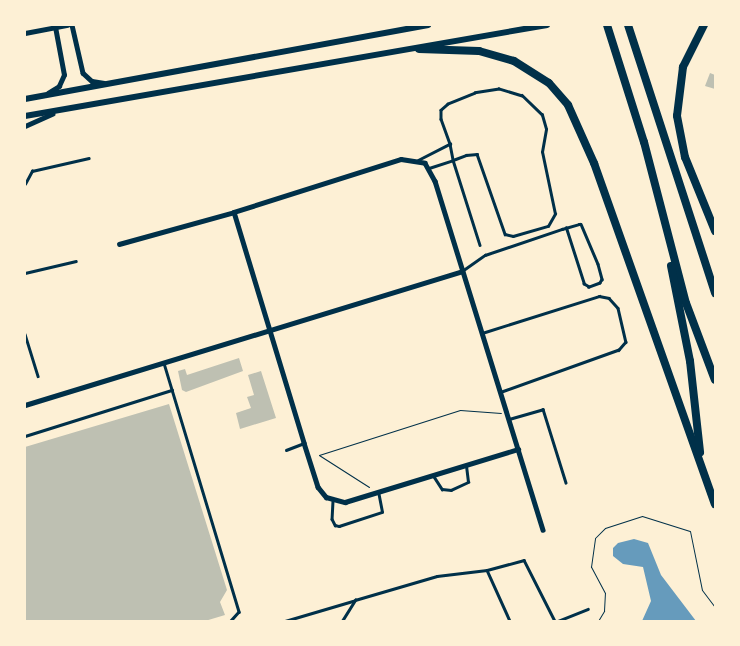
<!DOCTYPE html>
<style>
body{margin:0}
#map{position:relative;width:740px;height:646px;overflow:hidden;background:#fdf0d5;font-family:Commissioner,sans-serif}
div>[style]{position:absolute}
.water>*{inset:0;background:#669bbc}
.building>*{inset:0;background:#bec0b2}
.path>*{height:1px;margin:-0.5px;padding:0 0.5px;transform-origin:0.5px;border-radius:0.5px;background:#003049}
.service>*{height:2.5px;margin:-1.25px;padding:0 1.25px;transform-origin:1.25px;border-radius:1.25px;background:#003049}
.minor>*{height:4.5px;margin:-2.25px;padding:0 2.25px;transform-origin:2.25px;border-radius:2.25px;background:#003049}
.secondary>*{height:6px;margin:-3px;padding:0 3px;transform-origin:3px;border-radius:3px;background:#003049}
.trunk>*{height:8px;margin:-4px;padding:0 4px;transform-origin:4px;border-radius:4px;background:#003049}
span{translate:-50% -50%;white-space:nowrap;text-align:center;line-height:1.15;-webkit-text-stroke:4px #fdf0d5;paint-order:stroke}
.frame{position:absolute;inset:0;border:26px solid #fdf0d5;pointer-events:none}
</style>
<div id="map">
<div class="water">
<div style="clip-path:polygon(634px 539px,648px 543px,661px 575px,696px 621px,642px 621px,651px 601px,643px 567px,623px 564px,613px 556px,613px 548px,618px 543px)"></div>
</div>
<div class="building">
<div style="clip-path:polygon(710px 73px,715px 75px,715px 89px,705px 86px)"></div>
<div style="clip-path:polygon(239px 358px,243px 371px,186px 392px,182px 390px,178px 371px,185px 369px,187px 375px)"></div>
<div style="clip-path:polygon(261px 371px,276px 418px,240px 429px,236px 413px,251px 408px,247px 397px,254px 395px,248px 375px)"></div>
<div style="clip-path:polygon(169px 404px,227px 590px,220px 602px,225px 615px,205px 621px,25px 621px,25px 447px)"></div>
</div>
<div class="path">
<div style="left:369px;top:487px;width:59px;rotate:-147.4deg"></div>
<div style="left:319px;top:455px;width:148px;rotate:-17.7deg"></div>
<div style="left:460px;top:410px;width:41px;rotate:4.2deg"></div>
<div style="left:598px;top:621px;width:12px;rotate:-59deg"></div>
<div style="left:604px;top:611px;width:18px;rotate:-87deg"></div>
<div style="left:605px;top:593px;width:30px;rotate:-118deg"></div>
<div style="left:591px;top:567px;width:29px;rotate:-82deg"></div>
<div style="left:595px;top:538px;width:14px;rotate:-45deg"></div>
<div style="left:605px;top:528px;width:39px;rotate:-18deg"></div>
<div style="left:642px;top:516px;width:50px;rotate:17.4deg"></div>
<div style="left:690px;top:531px;width:60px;rotate:78.5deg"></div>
<div style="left:702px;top:590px;width:21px;rotate:53deg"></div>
</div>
<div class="service">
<div style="left:418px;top:160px;width:36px;rotate:-27deg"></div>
<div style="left:429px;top:168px;width:25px;rotate:-18deg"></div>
<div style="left:453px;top:160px;width:14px;rotate:-21deg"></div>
<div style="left:466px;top:155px;width:11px;rotate:-5deg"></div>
<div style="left:477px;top:154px;width:85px;rotate:70.7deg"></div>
<div style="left:505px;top:234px;width:8px;rotate:14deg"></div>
<div style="left:513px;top:236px;width:36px;rotate:-16deg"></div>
<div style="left:548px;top:226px;width:14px;rotate:-60deg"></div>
<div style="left:555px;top:214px;width:63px;rotate:-101.8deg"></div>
<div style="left:542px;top:152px;width:23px;rotate:-80deg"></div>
<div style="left:546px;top:129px;width:15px;rotate:-106deg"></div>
<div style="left:542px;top:115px;width:28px;rotate:-136deg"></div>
<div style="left:522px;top:96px;width:24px;rotate:-163deg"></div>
<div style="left:499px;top:89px;width:24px;rotate:171deg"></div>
<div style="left:475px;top:93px;width:29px;rotate:158deg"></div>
<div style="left:448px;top:104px;width:9px;rotate:139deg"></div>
<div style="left:441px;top:110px;width:9px;rotate:90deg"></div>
<div style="left:441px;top:119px;width:27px;rotate:70deg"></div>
<div style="left:450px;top:144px;width:16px;rotate:79deg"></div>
<div style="left:453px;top:160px;width:89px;rotate:72.4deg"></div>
<div style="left:25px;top:184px;width:15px;rotate:-62deg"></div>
<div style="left:32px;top:171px;width:58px;rotate:-12.8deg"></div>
<div style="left:462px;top:271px;width:28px;rotate:-35deg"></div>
<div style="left:485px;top:255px;width:81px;rotate:-18.7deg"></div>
<div style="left:562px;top:229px;width:18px;rotate:-16deg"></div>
<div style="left:579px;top:224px;width:2px"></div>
<div style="left:581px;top:224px;width:43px;rotate:67deg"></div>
<div style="left:598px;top:264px;width:16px;rotate:75deg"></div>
<div style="left:602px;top:279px;width:4px;rotate:117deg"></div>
<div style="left:600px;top:283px;width:12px;rotate:160deg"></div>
<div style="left:589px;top:287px;width:6px;rotate:-149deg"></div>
<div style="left:584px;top:284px;width:59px;rotate:-107.8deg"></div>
<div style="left:25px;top:273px;width:52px;rotate:-13.2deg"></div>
<div style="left:482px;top:333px;width:123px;rotate:-17.5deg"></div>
<div style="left:599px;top:296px;width:10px;rotate:11deg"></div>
<div style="left:609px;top:298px;width:13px;rotate:48deg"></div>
<div style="left:618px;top:308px;width:35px;rotate:77deg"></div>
<div style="left:626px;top:342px;width:11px;rotate:131deg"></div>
<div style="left:619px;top:350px;width:124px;rotate:160.3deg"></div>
<div style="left:25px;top:334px;width:44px;rotate:72.8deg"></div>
<div style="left:164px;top:363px;width:260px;rotate:73.2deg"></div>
<div style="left:239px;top:612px;width:12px;rotate:132deg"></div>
<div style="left:509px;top:419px;width:35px;rotate:-16deg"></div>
<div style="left:543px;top:409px;width:77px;rotate:72.7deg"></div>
<div style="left:25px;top:436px;width:154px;rotate:-17.4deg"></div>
<div style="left:286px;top:450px;width:19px;rotate:-21deg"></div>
<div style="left:433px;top:475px;width:17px;rotate:57deg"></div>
<div style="left:442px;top:489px;width:9px;rotate:6deg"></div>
<div style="left:451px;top:490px;width:19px;rotate:-25deg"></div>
<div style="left:468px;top:482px;width:17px;rotate:-97deg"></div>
<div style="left:333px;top:501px;width:18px;rotate:93deg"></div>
<div style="left:332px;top:519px;width:7px;rotate:63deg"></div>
<div style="left:335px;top:525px;width:4px;rotate:14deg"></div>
<div style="left:339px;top:526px;width:45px;rotate:-18deg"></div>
<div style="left:382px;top:512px;width:20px;rotate:-101deg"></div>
<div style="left:487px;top:570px;width:38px;rotate:-15deg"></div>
<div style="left:524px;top:560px;width:68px;rotate:63.1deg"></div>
<div style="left:285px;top:621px;width:71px;rotate:-16.4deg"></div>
<div style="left:342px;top:621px;width:25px;rotate:-58deg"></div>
<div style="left:355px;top:600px;width:85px;rotate:-16.3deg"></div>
<div style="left:437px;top:576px;width:50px;rotate:-6.8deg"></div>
<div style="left:487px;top:570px;width:56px;rotate:65.7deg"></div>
<div style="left:558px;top:621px;width:32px;rotate:-22deg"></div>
</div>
<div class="minor">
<div style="left:72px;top:25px;width:49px;rotate:77.1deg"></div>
<div style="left:83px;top:73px;width:12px;rotate:42deg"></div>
<div style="left:92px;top:81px;width:12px;rotate:9deg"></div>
<div style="left:25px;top:33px;width:43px;rotate:-10.8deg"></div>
<div style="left:48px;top:93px;width:13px;rotate:-32deg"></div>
<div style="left:59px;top:86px;width:12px;rotate:-66deg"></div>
<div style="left:64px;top:75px;width:49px;rotate:-100.6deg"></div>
<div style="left:25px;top:126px;width:30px;rotate:-24deg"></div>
<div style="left:234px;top:212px;width:241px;rotate:73.1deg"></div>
<div style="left:304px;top:443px;width:46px;rotate:72.3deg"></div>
<div style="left:318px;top:487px;width:13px;rotate:51deg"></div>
<div style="left:326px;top:497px;width:20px;rotate:15deg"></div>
<div style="left:345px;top:502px;width:181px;rotate:-17deg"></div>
<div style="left:119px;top:244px;width:119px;rotate:-15.5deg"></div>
<div style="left:234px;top:212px;width:175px;rotate:-17.6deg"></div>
<div style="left:401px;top:159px;width:24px;rotate:9deg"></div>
<div style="left:425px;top:163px;width:21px;rotate:61deg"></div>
<div style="left:435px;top:181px;width:365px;rotate:72.8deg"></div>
<div style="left:25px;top:405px;width:457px;rotate:-17deg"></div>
</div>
<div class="secondary">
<div style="left:25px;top:99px;width:410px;rotate:-10.4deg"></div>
<div style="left:25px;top:116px;width:530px;rotate:-9.89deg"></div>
</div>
<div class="trunk">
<div style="left:607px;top:25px;width:123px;rotate:72.5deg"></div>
<div style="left:644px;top:142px;width:166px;rotate:75.4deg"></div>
<div style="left:686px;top:303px;width:82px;rotate:69.4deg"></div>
<div style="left:628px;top:25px;width:282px;rotate:72deg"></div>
<div style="left:704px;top:25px;width:47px;rotate:116.6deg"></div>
<div style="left:683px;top:67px;width:49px;rotate:97deg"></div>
<div style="left:677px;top:116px;width:42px;rotate:79deg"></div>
<div style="left:685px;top:157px;width:80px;rotate:67.9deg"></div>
<div style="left:419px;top:49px;width:60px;rotate:1.9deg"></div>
<div style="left:479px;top:51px;width:36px;rotate:16deg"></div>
<div style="left:514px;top:61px;width:41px;rotate:32.2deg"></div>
<div style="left:549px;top:83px;width:29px;rotate:49deg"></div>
<div style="left:568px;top:105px;width:64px;rotate:65.9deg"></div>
<div style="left:594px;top:163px;width:362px;rotate:70.5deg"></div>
<div style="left:671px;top:266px;width:97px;rotate:78.7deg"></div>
<div style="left:690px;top:361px;width:92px;rotate:83.7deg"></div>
</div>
<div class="frame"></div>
</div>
